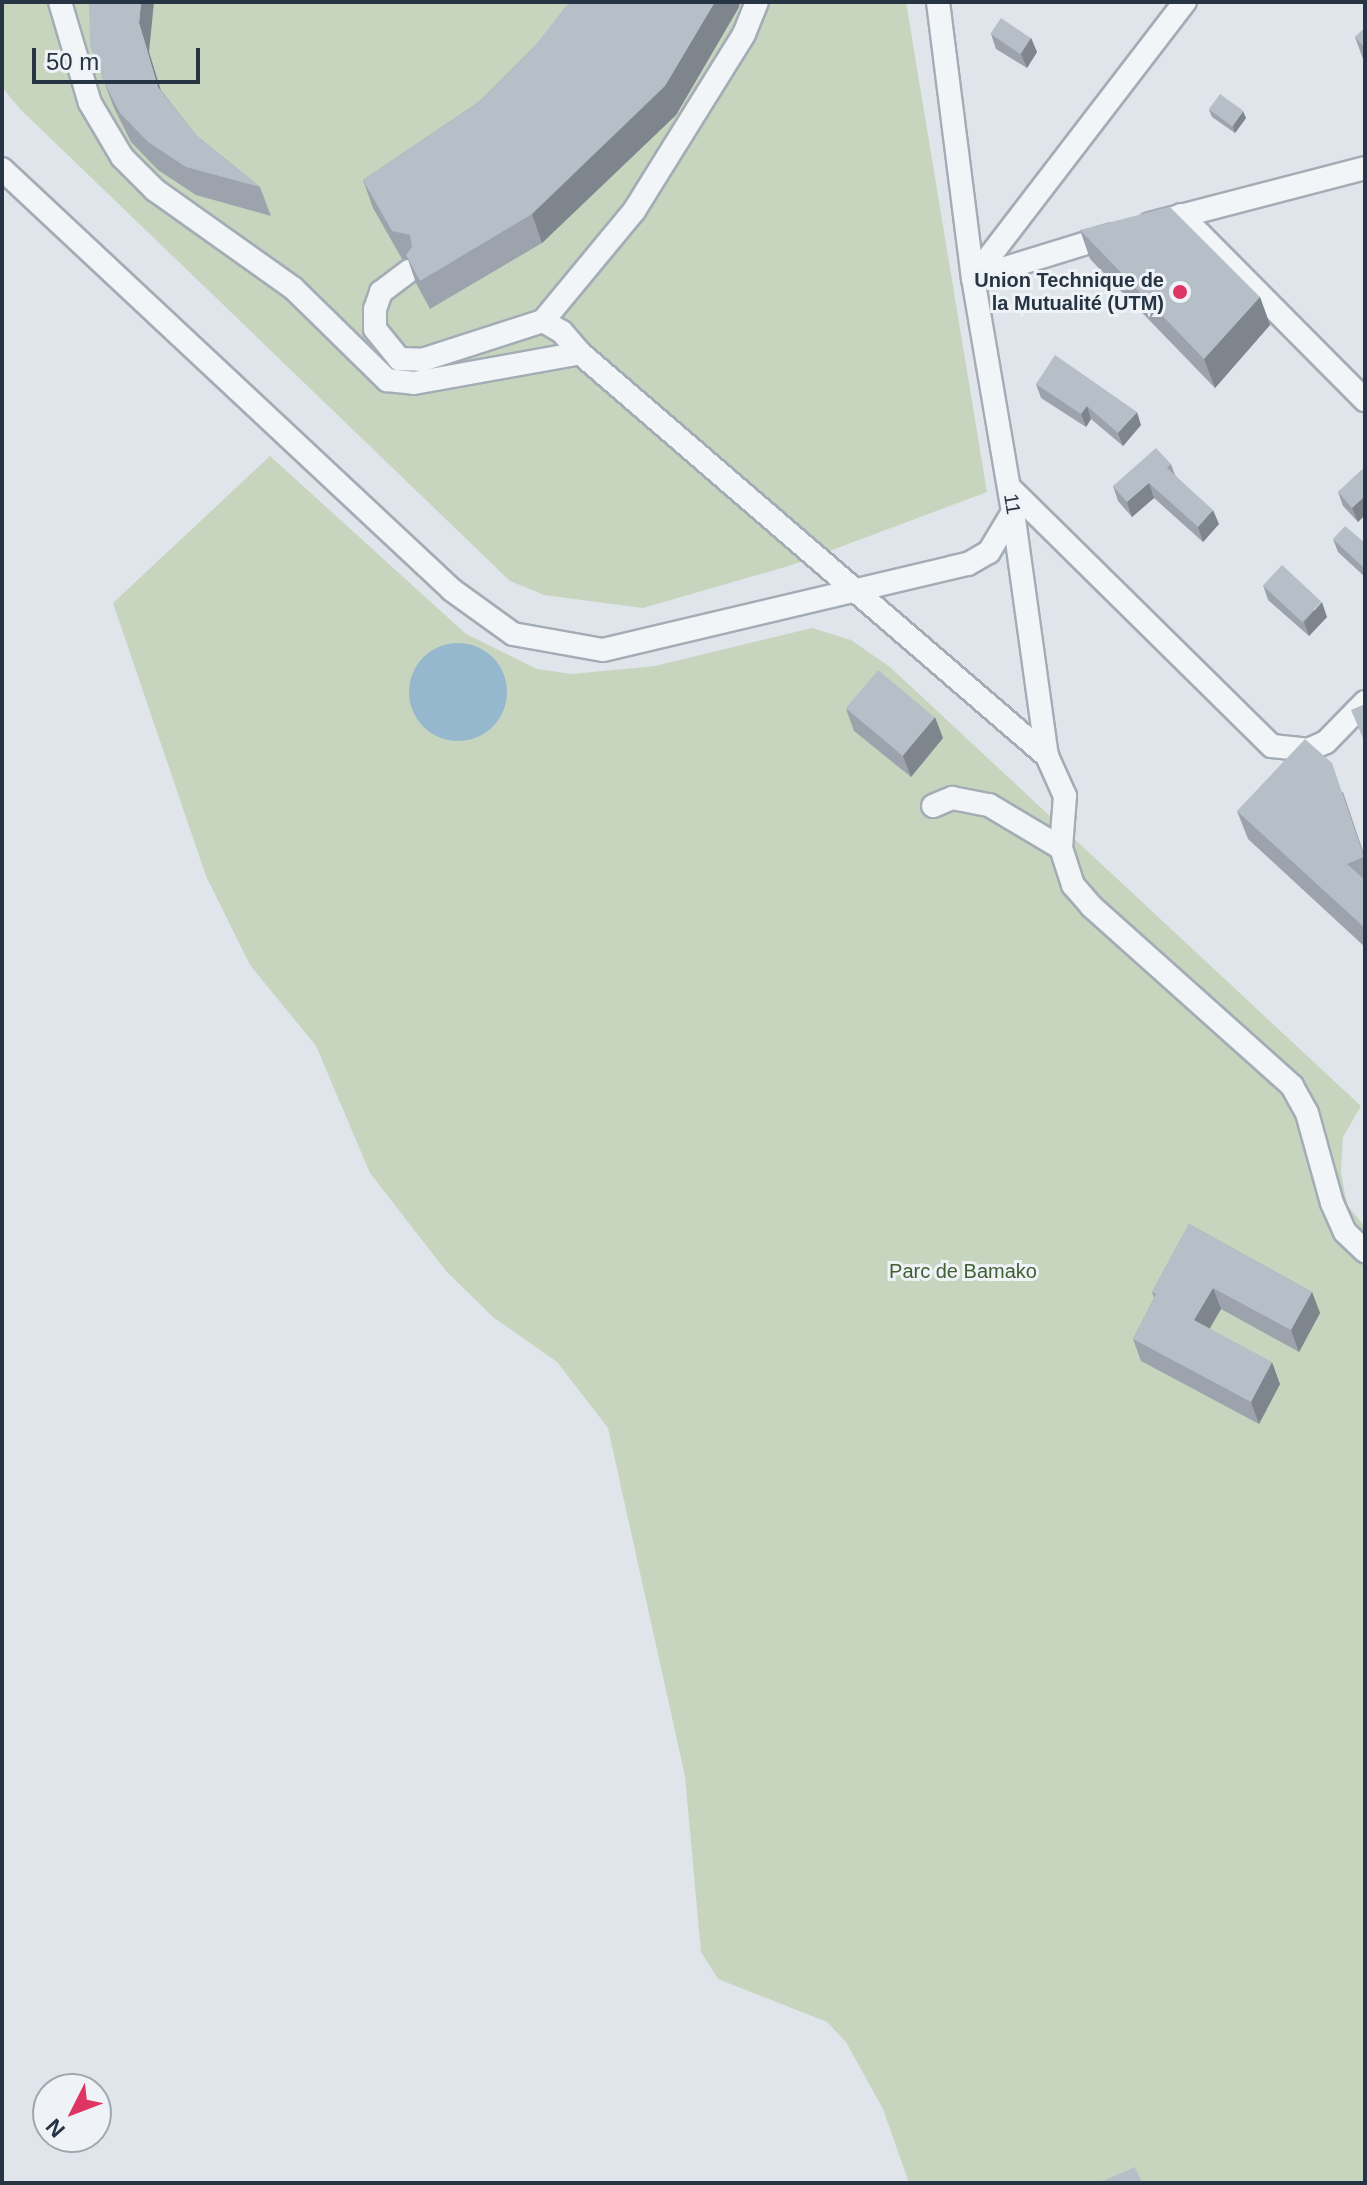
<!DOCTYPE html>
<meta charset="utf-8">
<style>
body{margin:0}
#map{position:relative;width:1367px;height:2185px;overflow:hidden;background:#dfe5ea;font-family:Arial,sans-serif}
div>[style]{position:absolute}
.green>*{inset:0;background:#c7d5bf}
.water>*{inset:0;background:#96b8ce}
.round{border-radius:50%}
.roads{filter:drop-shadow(2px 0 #a4acb5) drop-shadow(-2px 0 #a4acb5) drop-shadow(0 2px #a4acb5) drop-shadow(0 -2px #a4acb5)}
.minor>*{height:22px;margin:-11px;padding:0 11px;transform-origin:11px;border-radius:11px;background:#f2f5f8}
.wall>*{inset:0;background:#9da3ac}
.shaded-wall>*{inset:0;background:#7f858c}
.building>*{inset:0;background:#b6bec8;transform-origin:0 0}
.dots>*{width:22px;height:22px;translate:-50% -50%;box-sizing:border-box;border:4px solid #eff3f7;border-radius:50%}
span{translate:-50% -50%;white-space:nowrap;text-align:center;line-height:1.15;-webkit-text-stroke:6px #eff3f7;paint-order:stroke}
.poi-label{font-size:20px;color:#263443;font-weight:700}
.right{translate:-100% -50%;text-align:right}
.street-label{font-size:20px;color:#263443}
.park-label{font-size:20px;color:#406032}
.frame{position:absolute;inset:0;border:4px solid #263443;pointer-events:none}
.north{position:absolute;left:32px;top:2073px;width:80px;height:80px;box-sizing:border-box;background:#eff3f7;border:2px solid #9fa7af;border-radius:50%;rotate:228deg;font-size:22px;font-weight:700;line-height:32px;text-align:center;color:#263443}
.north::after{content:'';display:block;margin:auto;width:28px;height:36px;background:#de3562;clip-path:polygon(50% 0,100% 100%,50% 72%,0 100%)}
.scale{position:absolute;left:32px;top:48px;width:168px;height:36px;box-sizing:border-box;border:4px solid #263443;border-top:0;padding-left:10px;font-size:24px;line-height:28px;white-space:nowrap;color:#263443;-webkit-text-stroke:6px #eff3f7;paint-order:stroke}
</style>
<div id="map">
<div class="green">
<div style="clip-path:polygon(2px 2px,906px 2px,987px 492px,792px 565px,643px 608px,544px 595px,510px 581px,20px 109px,2px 87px)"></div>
<div style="clip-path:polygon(270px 456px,466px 634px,537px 669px,572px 674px,655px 666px,812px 628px,851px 640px,890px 667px,1361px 1106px,1343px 1137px,1341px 1172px,1347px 1205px,1365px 1227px,1365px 2183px,909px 2183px,883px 2109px,846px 2042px,827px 2022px,718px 1979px,701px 1952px,685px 1776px,608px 1428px,557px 1362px,493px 1317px,446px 1271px,370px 1173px,316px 1046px,250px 965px,206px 876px,113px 603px)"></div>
</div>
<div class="water">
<div class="round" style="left:409px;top:643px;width:98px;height:98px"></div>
</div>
<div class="roads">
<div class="minor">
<div style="left:60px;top:2px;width:105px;rotate:73.5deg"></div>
<div style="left:90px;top:103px;width:63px;rotate:59.3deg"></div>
<div style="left:122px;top:157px;width:47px;rotate:45deg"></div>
<div style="left:155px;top:190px;width:169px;rotate:35.4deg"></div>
<div style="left:293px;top:288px;width:132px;rotate:44.4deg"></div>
<div style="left:387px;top:380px;width:27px;rotate:6deg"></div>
<div style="left:414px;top:383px;width:169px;rotate:-10.2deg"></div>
<div style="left:938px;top:2px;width:278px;rotate:82.8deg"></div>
<div style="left:973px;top:278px;width:237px;rotate:80.3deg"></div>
<div style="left:1013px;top:512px;width:246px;rotate:82.1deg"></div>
<div style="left:1047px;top:756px;width:44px;rotate:65.8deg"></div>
<div style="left:1065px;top:796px;width:52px;rotate:94.4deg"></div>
<div style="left:1061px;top:848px;width:39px;rotate:72deg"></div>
<div style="left:1073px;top:885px;width:28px;rotate:49deg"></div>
<div style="left:1091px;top:906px;width:270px;rotate:41.8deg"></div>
<div style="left:1292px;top:1086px;width:31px;rotate:61deg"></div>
<div style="left:1307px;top:1113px;width:93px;rotate:74.5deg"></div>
<div style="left:1332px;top:1203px;width:32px;rotate:66deg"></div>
<div style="left:1345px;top:1232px;width:28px;rotate:44deg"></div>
<div style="left:2px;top:169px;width:616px;rotate:43.09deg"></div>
<div style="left:452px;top:590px;width:75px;rotate:35.8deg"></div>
<div style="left:513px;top:634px;width:91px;rotate:10.1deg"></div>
<div style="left:603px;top:650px;width:375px;rotate:-13.3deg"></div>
<div style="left:968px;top:564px;width:24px;rotate:-30deg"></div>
<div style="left:989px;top:552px;width:47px;rotate:-59deg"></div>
<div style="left:1181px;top:215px;width:261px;rotate:45.2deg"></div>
<div style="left:1150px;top:224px;width:222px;rotate:-14.6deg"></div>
<div style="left:409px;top:271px;width:35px;rotate:143deg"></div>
<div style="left:381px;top:292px;width:18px;rotate:109deg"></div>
<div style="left:375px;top:309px;width:20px;rotate:90deg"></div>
<div style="left:375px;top:329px;width:38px;rotate:51deg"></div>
<div style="left:399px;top:359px;width:23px;rotate:2deg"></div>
<div style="left:422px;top:360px;width:127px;rotate:-17.9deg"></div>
<div style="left:543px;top:321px;width:22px;rotate:30deg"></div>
<div style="left:562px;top:332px;width:28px;rotate:49deg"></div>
<div style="left:580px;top:353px;width:617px;rotate:40.79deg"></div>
<div style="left:973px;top:278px;width:146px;rotate:-17.1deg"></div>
<div style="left:973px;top:278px;width:348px;rotate:-52.5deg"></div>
<div style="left:543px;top:321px;width:143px;rotate:-50.4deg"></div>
<div style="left:634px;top:211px;width:208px;rotate:-58.1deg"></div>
<div style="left:744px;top:34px;width:35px;rotate:-68deg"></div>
<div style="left:1009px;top:487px;width:369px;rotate:44.6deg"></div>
<div style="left:1272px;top:746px;width:36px;rotate:6deg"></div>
<div style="left:1308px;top:750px;width:20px;rotate:-24deg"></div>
<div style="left:1326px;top:742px;width:56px;rotate:-45.7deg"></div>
<div style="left:933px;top:806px;width:21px;rotate:-23deg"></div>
<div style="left:952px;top:798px;width:38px;rotate:11deg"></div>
<div style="left:989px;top:805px;width:84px;rotate:30.8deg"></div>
</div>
</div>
<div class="wall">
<div style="clip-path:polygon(739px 7px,676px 115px,542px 243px,430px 309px,416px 283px,408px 260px,402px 259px,373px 208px,363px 180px,480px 101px,535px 46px)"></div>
<div style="clip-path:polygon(1365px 28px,1365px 61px,1363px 59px,1355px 37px)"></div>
<div style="clip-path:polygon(991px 34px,1031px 38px,1037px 52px,1027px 68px,996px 49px)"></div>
<div style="clip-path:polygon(90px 45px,149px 52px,161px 90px,196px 135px,260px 187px,271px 216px,196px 195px,158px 170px,131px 142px,114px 108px)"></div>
<div style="clip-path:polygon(1209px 110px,1246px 118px,1235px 133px,1212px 117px)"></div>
<div style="clip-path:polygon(1080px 230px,1260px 297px,1270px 325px,1215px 388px,1090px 259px)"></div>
<div style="clip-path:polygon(1036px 384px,1141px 425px,1123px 446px,1091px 419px,1086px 427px,1041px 398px)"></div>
<div style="clip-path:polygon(1171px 464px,1175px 475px,1219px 524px,1203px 542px,1154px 498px,1132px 517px,1118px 501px,1113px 486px)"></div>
<div style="clip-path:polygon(1365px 467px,1365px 515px,1358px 522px,1343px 506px,1338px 492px)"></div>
<div style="clip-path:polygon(1333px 539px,1365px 543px,1365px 577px,1338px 552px)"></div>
<div style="clip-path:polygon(1263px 585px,1327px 617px,1309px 636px,1268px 600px)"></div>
<div style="clip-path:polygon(846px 709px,943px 738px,911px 777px,854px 731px)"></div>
<div style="clip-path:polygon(1343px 792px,1365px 857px,1365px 947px,1248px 839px,1237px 811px)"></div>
<div style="clip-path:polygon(1189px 1224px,1312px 1292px,1320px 1313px,1299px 1352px,1221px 1309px,1209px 1328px,1280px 1384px,1259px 1424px,1141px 1361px,1133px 1339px,1154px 1298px,1152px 1292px)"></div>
</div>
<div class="shaded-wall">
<div style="clip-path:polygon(141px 2px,154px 2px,149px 52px,168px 115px,158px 87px,139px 23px)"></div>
<div style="clip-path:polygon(715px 2px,740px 2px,739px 7px,676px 115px,542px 243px,532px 214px)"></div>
<div style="clip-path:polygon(1031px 38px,1037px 52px,1027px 68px,1021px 54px)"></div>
<div style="clip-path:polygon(1243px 111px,1246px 118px,1235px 133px,1233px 126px)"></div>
<div style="clip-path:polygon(1260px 297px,1270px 325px,1215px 388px,1204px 359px)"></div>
<div style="clip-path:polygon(1087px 406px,1091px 419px,1086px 427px,1081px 414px)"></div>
<div style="clip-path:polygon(1137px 412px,1141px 425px,1123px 446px,1118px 433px)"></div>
<div style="clip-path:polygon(1149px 483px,1154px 498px,1132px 517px,1127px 502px)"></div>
<div style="clip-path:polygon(1364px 497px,1365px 515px,1358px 522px,1352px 508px)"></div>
<div style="clip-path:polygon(1213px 510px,1219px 524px,1203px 542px,1198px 527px)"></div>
<div style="clip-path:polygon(1322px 602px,1327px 617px,1309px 636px,1304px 622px)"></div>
<div style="clip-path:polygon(935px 717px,943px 738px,911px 777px,903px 756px)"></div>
<div style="clip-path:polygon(1213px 1288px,1221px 1309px,1202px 1342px,1194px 1320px)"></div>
<div style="clip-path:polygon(1312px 1292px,1320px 1313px,1299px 1352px,1291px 1330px)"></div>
<div style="clip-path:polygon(1272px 1362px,1280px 1384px,1259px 1424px,1251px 1402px)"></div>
</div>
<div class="building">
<div style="clip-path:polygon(89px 2px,141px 2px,139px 23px,158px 87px,196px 135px,260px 187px,186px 167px,148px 142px,120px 113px,103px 80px,90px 45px)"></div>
<div style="clip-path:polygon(569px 2px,715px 2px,665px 86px,532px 214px,420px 281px,406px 255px,412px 247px,410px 235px,392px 231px,363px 180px,480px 101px,535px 46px)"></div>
<div style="left:1001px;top:18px;width:36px;height:19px;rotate:34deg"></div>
<div style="clip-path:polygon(1365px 28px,1365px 48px,1355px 37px)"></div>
<div style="left:1220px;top:94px;width:29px;height:19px;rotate:36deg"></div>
<div style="clip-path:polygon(1170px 207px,1260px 297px,1204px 359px,1080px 230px)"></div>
<div style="clip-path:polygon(1055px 355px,1137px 412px,1118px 433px,1087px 406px,1081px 414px,1036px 384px)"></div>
<div style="clip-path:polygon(1156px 448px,1171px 464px,1167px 468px,1213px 510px,1198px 527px,1149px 483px,1127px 502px,1113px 486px)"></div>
<div style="clip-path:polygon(1365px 467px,1365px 498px,1364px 497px,1352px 508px,1338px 492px)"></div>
<div style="clip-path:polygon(1345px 526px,1365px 543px,1365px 569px,1333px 539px)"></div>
<div style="left:1282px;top:565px;width:54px;height:28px;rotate:43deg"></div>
<div style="left:878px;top:670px;width:74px;height:50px;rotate:40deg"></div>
<div style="clip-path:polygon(1365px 704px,1365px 743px,1351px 710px)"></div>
<div style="clip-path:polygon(1305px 739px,1332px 763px,1364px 857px,1347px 864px,1365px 880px,1365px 928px,1237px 811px)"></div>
<div style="clip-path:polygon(1189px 1224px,1312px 1292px,1291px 1330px,1213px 1288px,1194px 1320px,1272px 1362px,1251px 1402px,1133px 1339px,1156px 1294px,1152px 1292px)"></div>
<div style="clip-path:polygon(1135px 2167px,1142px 2183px,1100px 2183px,1100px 2182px)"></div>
</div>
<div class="dots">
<div style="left:1180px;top:292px;background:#de3562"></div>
</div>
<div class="poi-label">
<span class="right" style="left:1164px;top:292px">Union Technique de<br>la Mutualité (UTM)</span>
</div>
<div class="street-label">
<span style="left:1012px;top:504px;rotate:81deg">11</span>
</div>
<div class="park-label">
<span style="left:963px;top:1271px">Parc de Bamako</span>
</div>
<div class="frame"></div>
<div class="north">N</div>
<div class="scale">50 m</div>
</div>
